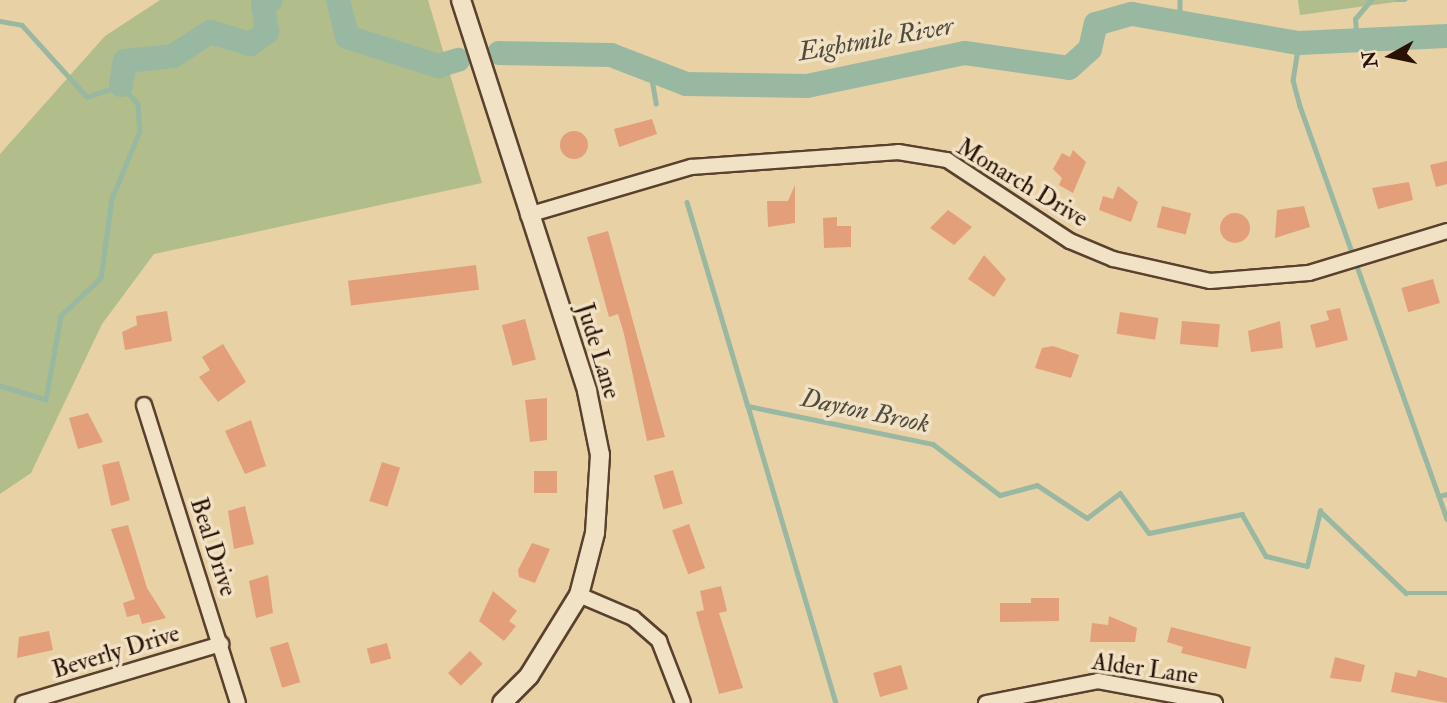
<!DOCTYPE html>
<style>
body{margin:0}
#map{position:relative;width:1447px;height:703px;overflow:hidden;background:#e9d1a6;font-family:"IM FELL Double Pica",serif}
div>[style]{position:absolute}
.green>*{inset:0;background:#b1bd8b}
.stream>*{height:4.5px;margin:-2.25px;padding:0 2.25px;transform-origin:2.25px;border-radius:2.25px;background:#99b8a1}
.river>*{height:24px;margin:-12px;padding:0 12px;transform-origin:12px;border-radius:12px;background:#99b8a1}
.building>*{inset:0;background:#e29f7a;transform-origin:0 0}
.round{border-radius:50%}
.roads{filter:drop-shadow(2px 0 #59412e) drop-shadow(-2px 0 #59412e) drop-shadow(0 2px #59412e) drop-shadow(0 -2px #59412e)}
.minor>*{height:14px;margin:-7px;padding:0 7px;transform-origin:7px;border-radius:7px;background:#f1e1c5}
.tertiary>*{height:18px;margin:-9px;padding:0 9px;transform-origin:9px;border-radius:9px;background:#f1e1c5}
span{translate:-50% -50%;white-space:nowrap;text-align:center;line-height:1.15;-webkit-text-stroke:7px #f1e1c5;paint-order:stroke}
.street-label{font-size:24px;color:#291106}
.water-label{font-size:26px;color:#504b3c;font-style:italic}
.north{position:absolute;left:1356px;top:21px;width:70px;height:70px;-webkit-text-stroke:5px #f1e1c5;paint-order:stroke;rotate:261deg;font-size:19px;font-weight:700;line-height:28px;text-align:center;color:#291106}
.north::after{content:'';display:block;margin:auto;width:24px;height:32px;background:#291106;clip-path:polygon(50% 0,100% 100%,50% 72%,0 100%)}
</style>
<div id="map">
<div class="green">
<div style="clip-path:polygon(160px 0,428px 0,482px 183px,154px 254px,102px 324px,31px 473px,0 494px,0 154px,105px 36px)"></div>
<div style="clip-path:polygon(1298px 0,1410px 0,1300px 15px)"></div>
</div>
<div class="stream">
<div style="left:1180px;top:0;width:22px;rotate:90deg"></div>
<div style="left:1397px;top:0;width:8px"></div>
<div style="left:0;top:21px;width:22px;rotate:10deg"></div>
<div style="left:22px;top:25px;width:97px;rotate:47.9deg"></div>
<div style="left:87px;top:97px;width:36px;rotate:-19deg"></div>
<div style="left:121px;top:85px;width:25px;rotate:48deg"></div>
<div style="left:138px;top:104px;width:27px;rotate:86deg"></div>
<div style="left:140px;top:131px;width:74px;rotate:112.4deg"></div>
<div style="left:112px;top:199px;width:80px;rotate:97.9deg"></div>
<div style="left:101px;top:278px;width:55px;rotate:136.5deg"></div>
<div style="left:61px;top:316px;width:85px;rotate:100.1deg"></div>
<div style="left:46px;top:400px;width:48px;rotate:-163.1deg"></div>
<div style="left:1357px;top:42px;width:23px;rotate:-95deg"></div>
<div style="left:1355px;top:19px;width:25px;rotate:-50deg"></div>
<div style="left:1299px;top:43px;width:37px;rotate:99deg"></div>
<div style="left:1293px;top:80px;width:27px;rotate:75deg"></div>
<div style="left:1300px;top:106px;width:414px;rotate:70.4deg"></div>
<div style="left:1439px;top:496px;width:8px;rotate:-14deg"></div>
<div style="left:650px;top:68px;width:36px;rotate:80deg"></div>
<div style="left:687px;top:202px;width:213px;rotate:73.4deg"></div>
<div style="left:748px;top:406px;width:189px;rotate:11.6deg"></div>
<div style="left:933px;top:444px;width:84px;rotate:37.3deg"></div>
<div style="left:1000px;top:495px;width:38px;rotate:-15deg"></div>
<div style="left:1037px;top:485px;width:60px;rotate:33.4deg"></div>
<div style="left:1087px;top:518px;width:41px;rotate:-37.1deg"></div>
<div style="left:1120px;top:493px;width:49px;rotate:54.1deg"></div>
<div style="left:1149px;top:533px;width:95px;rotate:-11.5deg"></div>
<div style="left:1242px;top:514px;width:48px;rotate:60.3deg"></div>
<div style="left:1266px;top:556px;width:42px;rotate:13.7deg"></div>
<div style="left:1307px;top:566px;width:57px;rotate:-76.7deg"></div>
<div style="left:1320px;top:511px;width:119px;rotate:43.6deg"></div>
<div style="left:1406px;top:593px;width:41px"></div>
<div style="left:748px;top:406px;width:310px;rotate:73.5deg"></div>
<div style="left:1439px;top:496px;width:24px;rotate:71deg"></div>
</div>
<div class="river">
<div style="left:338px;top:0;width:38px;rotate:76deg"></div>
<div style="left:347px;top:37px;width:96px;rotate:17.7deg"></div>
<div style="left:438px;top:66px;width:21px;rotate:-17deg"></div>
<div style="left:499px;top:53px;width:112px;rotate:1deg"></div>
<div style="left:611px;top:55px;width:80px;rotate:21.1deg"></div>
<div style="left:686px;top:84px;width:121px;rotate:0.9deg"></div>
<div style="left:807px;top:86px;width:161px;rotate:-11.8deg"></div>
<div style="left:965px;top:53px;width:105px;rotate:8.2deg"></div>
<div style="left:1069px;top:68px;width:28px;rotate:-42deg"></div>
<div style="left:1090px;top:49px;width:26px;rotate:-77deg"></div>
<div style="left:1096px;top:24px;width:37px;rotate:-16deg"></div>
<div style="left:1132px;top:14px;width:169px;rotate:9.9deg"></div>
<div style="left:1299px;top:43px;width:148px;rotate:-2.7deg"></div>
<div style="left:121px;top:85px;width:24px;rotate:-81deg"></div>
<div style="left:125px;top:61px;width:48px;rotate:-5.9deg"></div>
<div style="left:173px;top:56px;width:44px;rotate:-33deg"></div>
<div style="left:210px;top:32px;width:42px;rotate:16.7deg"></div>
<div style="left:250px;top:44px;width:21px;rotate:-35deg"></div>
<div style="left:267px;top:32px;width:27px;rotate:-98deg"></div>
<div style="left:263px;top:5px;width:9px;rotate:-32deg"></div>
</div>
<div class="building">
<div style="clip-path:polygon(652px 119px,657px 134px,619px 147px,614px 129px)"></div>
<div class="round" style="left:560px;top:131px;width:28px;height:28px"></div>
<div style="clip-path:polygon(1073px 150px,1086px 162px,1073px 193px,1059px 185px,1062px 178px,1053px 169px,1062px 153px,1070px 157px)"></div>
<div style="clip-path:polygon(1447px 161px,1447px 184px,1436px 187px,1430px 165px)"></div>
<div style="clip-path:polygon(1409px 182px,1413px 200px,1378px 209px,1372px 188px)"></div>
<div style="clip-path:polygon(795px 185px,795px 223px,768px 227px,767px 201px,788px 201px)"></div>
<div style="clip-path:polygon(1118px 186px,1138px 202px,1131px 222px,1099px 210px,1103px 196px,1113px 199px)"></div>
<div style="left:1162px;top:206px;width:30px;height:22px;rotate:14deg"></div>
<div style="clip-path:polygon(1304px 206px,1310px 227px,1275px 238px,1277px 210px)"></div>
<div style="clip-path:polygon(948px 210px,972px 227px,954px 245px,930px 228px)"></div>
<div class="round" style="left:1220px;top:213px;width:30px;height:30px"></div>
<div style="clip-path:polygon(837px 217px,837px 226px,851px 226px,851px 247px,824px 248px,823px 218px)"></div>
<div style="clip-path:polygon(608px 231px,665px 437px,647px 441px,624px 334px,618px 314px,609px 317px,587px 237px)"></div>
<div style="clip-path:polygon(984px 255px,1006px 279px,994px 297px,968px 279px)"></div>
<div style="left:476px;top:265px;width:25px;height:129px;rotate:83deg"></div>
<div style="left:1433px;top:279px;width:25px;height:33px;rotate:74deg"></div>
<div style="clip-path:polygon(1340px 308px,1348px 340px,1316px 348px,1310px 325px,1329px 320px,1326px 311px)"></div>
<div style="clip-path:polygon(167px 311px,172px 341px,125px 350px,122px 332px,137px 325px,136px 316px)"></div>
<div style="left:1120px;top:312px;width:39px;height:22px;rotate:9deg"></div>
<div style="left:525px;top:319px;width:42px;height:24px;rotate:75deg"></div>
<div style="left:1182px;top:321px;width:38px;height:23px;rotate:5deg"></div>
<div style="clip-path:polygon(1280px 321px,1283px 348px,1251px 352px,1248px 331px)"></div>
<div style="clip-path:polygon(223px 344px,246px 382px,218px 402px,199px 377px,210px 370px,202px 357px)"></div>
<div style="clip-path:polygon(1053px 346px,1079px 355px,1071px 378px,1035px 368px,1042px 348px)"></div>
<div style="clip-path:polygon(547px 398px,547px 440px,530px 442px,525px 400px)"></div>
<div style="clip-path:polygon(88px 413px,103px 442px,78px 449px,69px 418px)"></div>
<div style="clip-path:polygon(251px 420px,266px 466px,245px 474px,225px 431px)"></div>
<div style="clip-path:polygon(119px 461px,130px 500px,111px 506px,102px 465px)"></div>
<div style="left:382px;top:462px;width:19px;height:41px;rotate:18deg"></div>
<div style="left:673px;top:470px;width:35px;height:20px;rotate:74deg"></div>
<div style="left:534px;top:471px;width:23px;height:22px"></div>
<div style="clip-path:polygon(245px 506px,254px 544px,234px 549px,228px 511px)"></div>
<div style="left:689px;top:524px;width:47px;height:18px;rotate:70deg"></div>
<div style="clip-path:polygon(128px 525px,147px 588px,166px 618px,142px 624px,139px 614px,127px 617px,123px 603px,135px 599px,111px 529px)"></div>
<div style="clip-path:polygon(532px 543px,550px 549px,535px 583px,519px 577px,518px 570px)"></div>
<div style="clip-path:polygon(268px 575px,273px 613px,256px 618px,249px 581px)"></div>
<div style="clip-path:polygon(721px 586px,727px 611px,719px 613px,743px 688px,719px 694px,696px 612px,704px 610px,700px 591px)"></div>
<div style="clip-path:polygon(493px 591px,517px 611px,509px 621px,516px 626px,504px 641px,479px 621px)"></div>
<div style="clip-path:polygon(1031px 598px,1059px 598px,1059px 621px,1000px 622px,1000px 603px,1031px 603px)"></div>
<div style="clip-path:polygon(1109px 616px,1137px 628px,1135px 642px,1090px 642px,1092px 623px,1108px 625px)"></div>
<div style="clip-path:polygon(1171px 627px,1251px 647px,1246px 669px,1181px 653px,1183px 647px,1167px 642px)"></div>
<div style="clip-path:polygon(49px 631px,53px 650px,17px 658px,19px 637px)"></div>
<div style="left:288px;top:642px;width:42px;height:19px;rotate:73deg"></div>
<div style="left:387px;top:643px;width:16px;height:21px;rotate:75deg"></div>
<div style="left:470px;top:651px;width:18px;height:31px;rotate:45deg"></div>
<div style="clip-path:polygon(1335px 657px,1365px 665px,1361px 682px,1330px 678px)"></div>
<div style="left:901px;top:665px;width:25px;height:29px;rotate:74deg"></div>
<div style="clip-path:polygon(1418px 670px,1447px 678px,1447px 703px,1391px 692px,1395px 672px,1416px 677px)"></div>
</div>
<div class="roads">
<div class="minor">
<div style="left:528px;top:215px;width:170px;rotate:-16.4deg"></div>
<div style="left:691px;top:167px;width:208px;rotate:-4.1deg"></div>
<div style="left:898px;top:152px;width:50px;rotate:9.3deg"></div>
<div style="left:947px;top:160px;width:147px;rotate:33.4deg"></div>
<div style="left:1070px;top:241px;width:47px;rotate:22.7deg"></div>
<div style="left:1113px;top:259px;width:99px;rotate:12.8deg"></div>
<div style="left:1210px;top:281px;width:99px;rotate:-4.6deg"></div>
<div style="left:1309px;top:273px;width:144px;rotate:-16.9deg"></div>
<div style="left:144px;top:405px;width:312px;rotate:72.5deg"></div>
<div style="left:579px;top:595px;width:59px;rotate:23.1deg"></div>
<div style="left:633px;top:618px;width:35px;rotate:41deg"></div>
<div style="left:659px;top:641px;width:66px;rotate:68.8deg"></div>
<div style="left:23px;top:703px;width:207px;rotate:-16.6deg"></div>
<div style="left:986px;top:703px;width:114px;rotate:-11.1deg"></div>
<div style="left:1098px;top:681px;width:119px;rotate:10.6deg"></div>
</div>
<div class="tertiary">
<div style="left:461px;top:0;width:411px;rotate:72.1deg"></div>
<div style="left:587px;top:391px;width:65px;rotate:78.5deg"></div>
<div style="left:600px;top:455px;width:78px;rotate:93.7deg"></div>
<div style="left:595px;top:533px;width:64px;rotate:104.5deg"></div>
<div style="left:579px;top:595px;width:95px;rotate:121.7deg"></div>
<div style="left:529px;top:676px;width:38px;rotate:135deg"></div>
</div>
</div>
<div class="street-label">
<span style="left:1022px;top:183px;rotate:31deg">Monarch Drive</span>
<span style="left:598px;top:351px;rotate:73deg">Jude Lane</span>
<span style="left:213px;top:547px;rotate:72deg">Beal Drive</span>
<span style="left:116px;top:652px;rotate:-17deg">Beverly Drive</span>
<span style="left:1145px;top:669px;rotate:8deg">Alder Lane</span>
</div>
<div class="water-label">
<span style="left:876px;top:40px;rotate:-10deg">Eightmile River</span>
<span style="left:865px;top:412px;rotate:12deg">Dayton Brook</span>
</div>
<div class="north">N</div>
</div>
